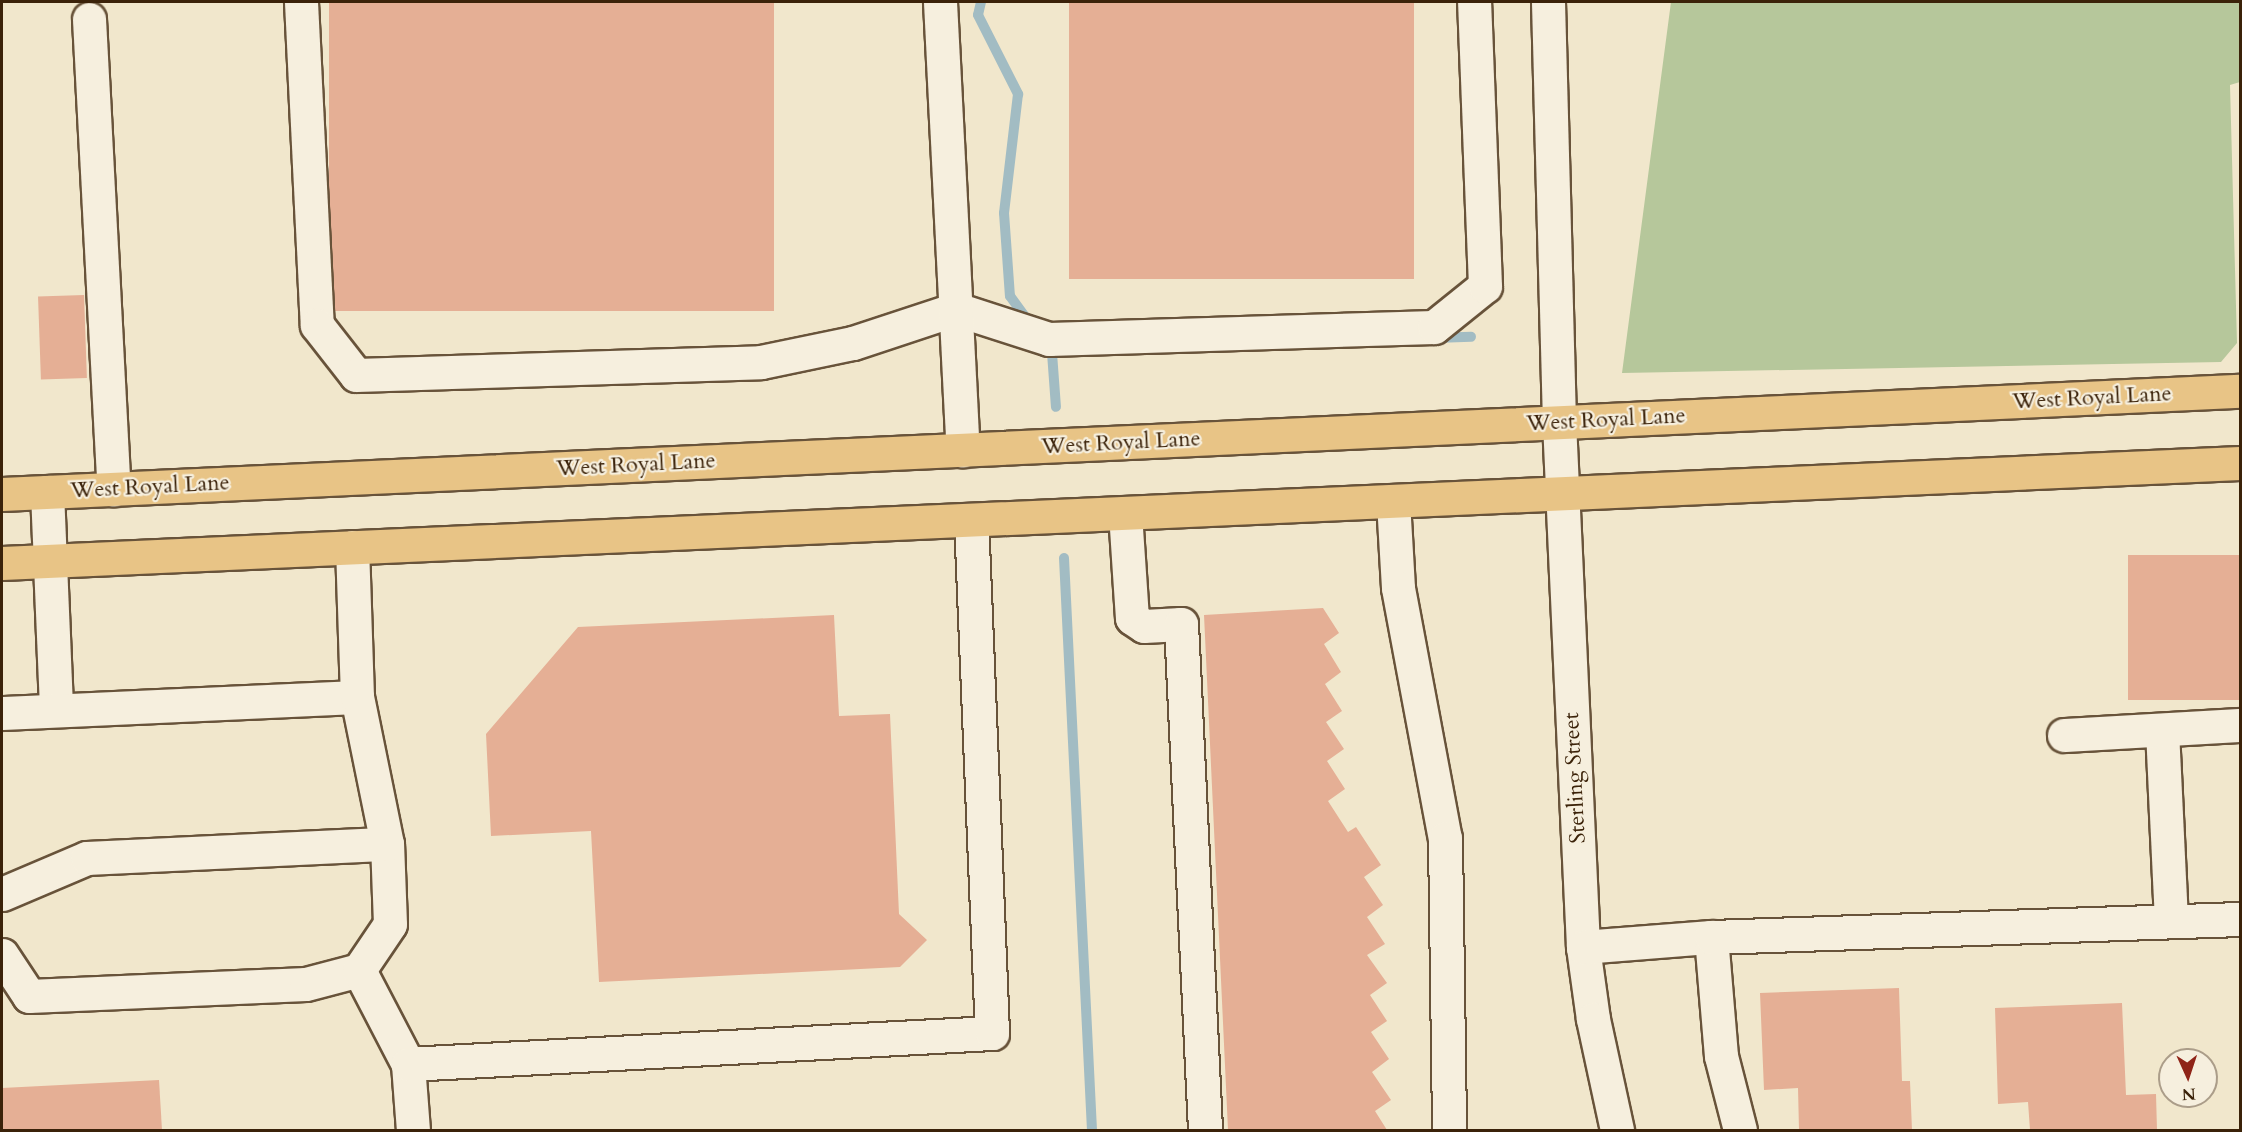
<!DOCTYPE html>
<style>
body{margin:0}
#map{position:relative;width:2242px;height:1132px;overflow:hidden;background:#f1e7cc;font-family:Cardo,serif}
div>[style]{position:absolute}
.green>*{inset:0;background:#b6c79b}
.stream>*{height:10px;margin:-5px;padding:0 5px;transform-origin:5px;border-radius:5px;background:#a2bcc3}
.building>*{inset:0;background:#e5af95;transform-origin:0 0}
.roads{filter:drop-shadow(2px 0 #68533a) drop-shadow(-2px 0 #68533a) drop-shadow(0 2px #68533a) drop-shadow(0 -2px #68533a)}
.minor>*{height:33px;margin:-16.5px;padding:0 16.5px;transform-origin:16.5px;border-radius:16.5px;background:#f6efde}
.major>*{height:33px;margin:-16.5px;padding:0 16.5px;transform-origin:16.5px;border-radius:16.5px;background:#e8c486}
span{translate:-50% -50%;white-space:nowrap;text-align:center;line-height:1.15;-webkit-text-stroke:4.5px #f6efde;paint-order:stroke}
.street-label{font-size:22px;color:#3b2209}
.frame{position:absolute;inset:0;border:3px solid #3b2209;pointer-events:none}
.north{position:absolute;left:2158px;top:1048px;width:60px;height:60px;box-sizing:border-box;background:#f6efde;border:2px solid #ab9d89;border-radius:50%;rotate:177deg;font-size:16px;font-weight:700;line-height:24px;text-align:center;color:#3b2209}
.north::after{content:'';display:block;margin:auto;width:21px;height:27px;background:#8f2418;clip-path:polygon(50% 0,100% 100%,50% 72%,0 100%)}
</style>
<div id="map">
<div class="green">
<div style="clip-path:polygon(1671px 2px,2240px 2px,2240px 82px,2230px 85px,2237px 343px,2221px 362px,1622px 373px)"></div>
</div>
<div class="stream">
<div style="left:981px;top:2px;width:13px;rotate:103deg"></div>
<div style="left:978px;top:15px;width:89px;rotate:63.1deg"></div>
<div style="left:1018px;top:94px;width:120px;rotate:96.7deg"></div>
<div style="left:1004px;top:213px;width:83px;rotate:85.9deg"></div>
<div style="left:1010px;top:296px;width:34px;rotate:54deg"></div>
<div style="left:1435px;top:338px;width:36px;rotate:-2deg"></div>
<div style="left:1045px;top:344px;width:11px;rotate:52deg"></div>
<div style="left:1052px;top:353px;width:54px;rotate:85.8deg"></div>
<div style="left:1064px;top:558px;width:573px;rotate:87.2deg"></div>
</div>
<div class="building">
<div style="left:329px;top:2px;width:445px;height:309px"></div>
<div style="left:1069px;top:2px;width:345px;height:277px"></div>
<div style="left:84px;top:295px;width:83px;height:46px;rotate:88deg"></div>
<div style="left:2240px;top:555px;width:145px;height:112px;rotate:90deg"></div>
<div style="clip-path:polygon(1323px 608px,1339px 633px,1324px 644px,1341px 672px,1325px 684px,1342px 711px,1326px 722px,1344px 749px,1327px 761px,1345px 789px,1328px 801px,1348px 832px,1356px 827px,1381px 865px,1364px 877px,1383px 905px,1367px 917px,1385px 944px,1367px 955px,1387px 983px,1370px 995px,1387px 1021px,1371px 1032px,1389px 1059px,1372px 1072px,1391px 1100px,1375px 1111px,1387px 1130px,1228px 1130px,1204px 615px)"></div>
<div style="clip-path:polygon(834px 615px,839px 716px,890px 714px,899px 914px,927px 940px,900px 967px,599px 982px,591px 831px,491px 836px,486px 734px,578px 627px)"></div>
<div style="clip-path:polygon(1899px 988px,1902px 1081px,1910px 1081px,1912px 1130px,1799px 1130px,1798px 1088px,1764px 1090px,1760px 993px)"></div>
<div style="clip-path:polygon(2122px 1003px,2126px 1095px,2156px 1094px,2157px 1130px,2030px 1130px,2028px 1102px,1998px 1104px,1995px 1008px)"></div>
<div style="clip-path:polygon(159px 1080px,162px 1130px,2px 1130px,2px 1088px)"></div>
</div>
<div class="roads">
<div class="minor">
<div style="left:301px;top:2px;width:323px;rotate:87.2deg"></div>
<div style="left:317px;top:325px;width:63px;rotate:52deg"></div>
<div style="left:356px;top:375px;width:405px;rotate:-1.8deg"></div>
<div style="left:761px;top:362px;width:94px;rotate:-11.7deg"></div>
<div style="left:853px;top:343px;width:108px;rotate:-18.3deg"></div>
<div style="left:956px;top:309px;width:98px;rotate:17.9deg"></div>
<div style="left:1049px;top:339px;width:385px;rotate:-1.8deg"></div>
<div style="left:1434px;top:327px;width:65px;rotate:-38.8deg"></div>
<div style="left:1485px;top:286px;width:284px;rotate:-92.2deg"></div>
<div style="left:940px;top:2px;width:449px;rotate:87.1deg"></div>
<div style="left:1548px;top:2px;width:420px;rotate:88.5deg"></div>
<div style="left:1559px;top:422px;width:526px;rotate:87.38deg"></div>
<div style="left:1583px;top:947px;width:73px;rotate:82.1deg"></div>
<div style="left:1593px;top:1019px;width:114px;rotate:77.8deg"></div>
<div style="left:89px;top:19px;width:471px;rotate:87deg"></div>
<div style="left:47px;top:492px;width:218px;rotate:87.6deg"></div>
<div style="left:1393px;top:501px;width:87px;rotate:86.7deg"></div>
<div style="left:1398px;top:588px;width:254px;rotate:79.4deg"></div>
<div style="left:1445px;top:838px;width:292px;rotate:89.2deg"></div>
<div style="left:1125px;top:513px;width:105px;rotate:86.2deg"></div>
<div style="left:1132px;top:618px;width:14px;rotate:34deg"></div>
<div style="left:1144px;top:626px;width:37px;rotate:-3deg"></div>
<div style="left:1181px;top:624px;width:507px;rotate:87.28deg"></div>
<div style="left:2px;top:713px;width:355px;rotate:-2.6deg"></div>
<div style="left:2162px;top:730px;width:191px;rotate:87.3deg"></div>
<div style="left:2064px;top:735px;width:176px;rotate:-3.3deg"></div>
<div style="left:2px;top:894px;width:92px;rotate:-23deg"></div>
<div style="left:87px;top:858px;width:300px;rotate:-2.7deg"></div>
<div style="left:1583px;top:947px;width:128px;rotate:-4.5deg"></div>
<div style="left:2px;top:955px;width:49px;rotate:56.6deg"></div>
<div style="left:29px;top:996px;width:277px;rotate:-2.5deg"></div>
<div style="left:306px;top:984px;width:55px;rotate:-14.8deg"></div>
<div style="left:359px;top:970px;width:55px;rotate:-56deg"></div>
<div style="left:390px;top:924px;width:80px;rotate:-92.1deg"></div>
<div style="left:387px;top:844px;width:150px;rotate:-101.5deg"></div>
<div style="left:357px;top:697px;width:150px;rotate:-91.9deg"></div>
<div style="left:359px;top:970px;width:106px;rotate:62.5deg"></div>
<div style="left:408px;top:1064px;width:66px;rotate:85.7deg"></div>
<div style="left:408px;top:1064px;width:585px;rotate:-3.04deg"></div>
<div style="left:992px;top:1033px;width:513px;rotate:-92.34deg"></div>
<div style="left:1740px;top:1130px;width:76px;rotate:-104.4deg"></div>
<div style="left:1721px;top:1056px;width:119px;rotate:-94.8deg"></div>
<div style="left:1711px;top:937px;width:529px;rotate:-1.95deg"></div>
</div>
<div class="major">
<div style="left:2px;top:494px;width:2240px;rotate:-2.64deg"></div>
<div style="left:2px;top:563px;width:2240px;rotate:-2.56deg"></div>
</div>
</div>
<div class="street-label">
<span style="left:2092px;top:398px;rotate:-3deg">West Royal Lane</span>
<span style="left:1606px;top:420px;rotate:-3deg">West Royal Lane</span>
<span style="left:1121px;top:443px;rotate:-3deg">West Royal Lane</span>
<span style="left:636px;top:465px;rotate:-3deg">West Royal Lane</span>
<span style="left:150px;top:487px;rotate:-3deg">West Royal Lane</span>
<span style="left:1575px;top:778px;rotate:-93deg">Sterling Street</span>
</div>
<div class="frame"></div>
<div class="north">N</div>
</div>
